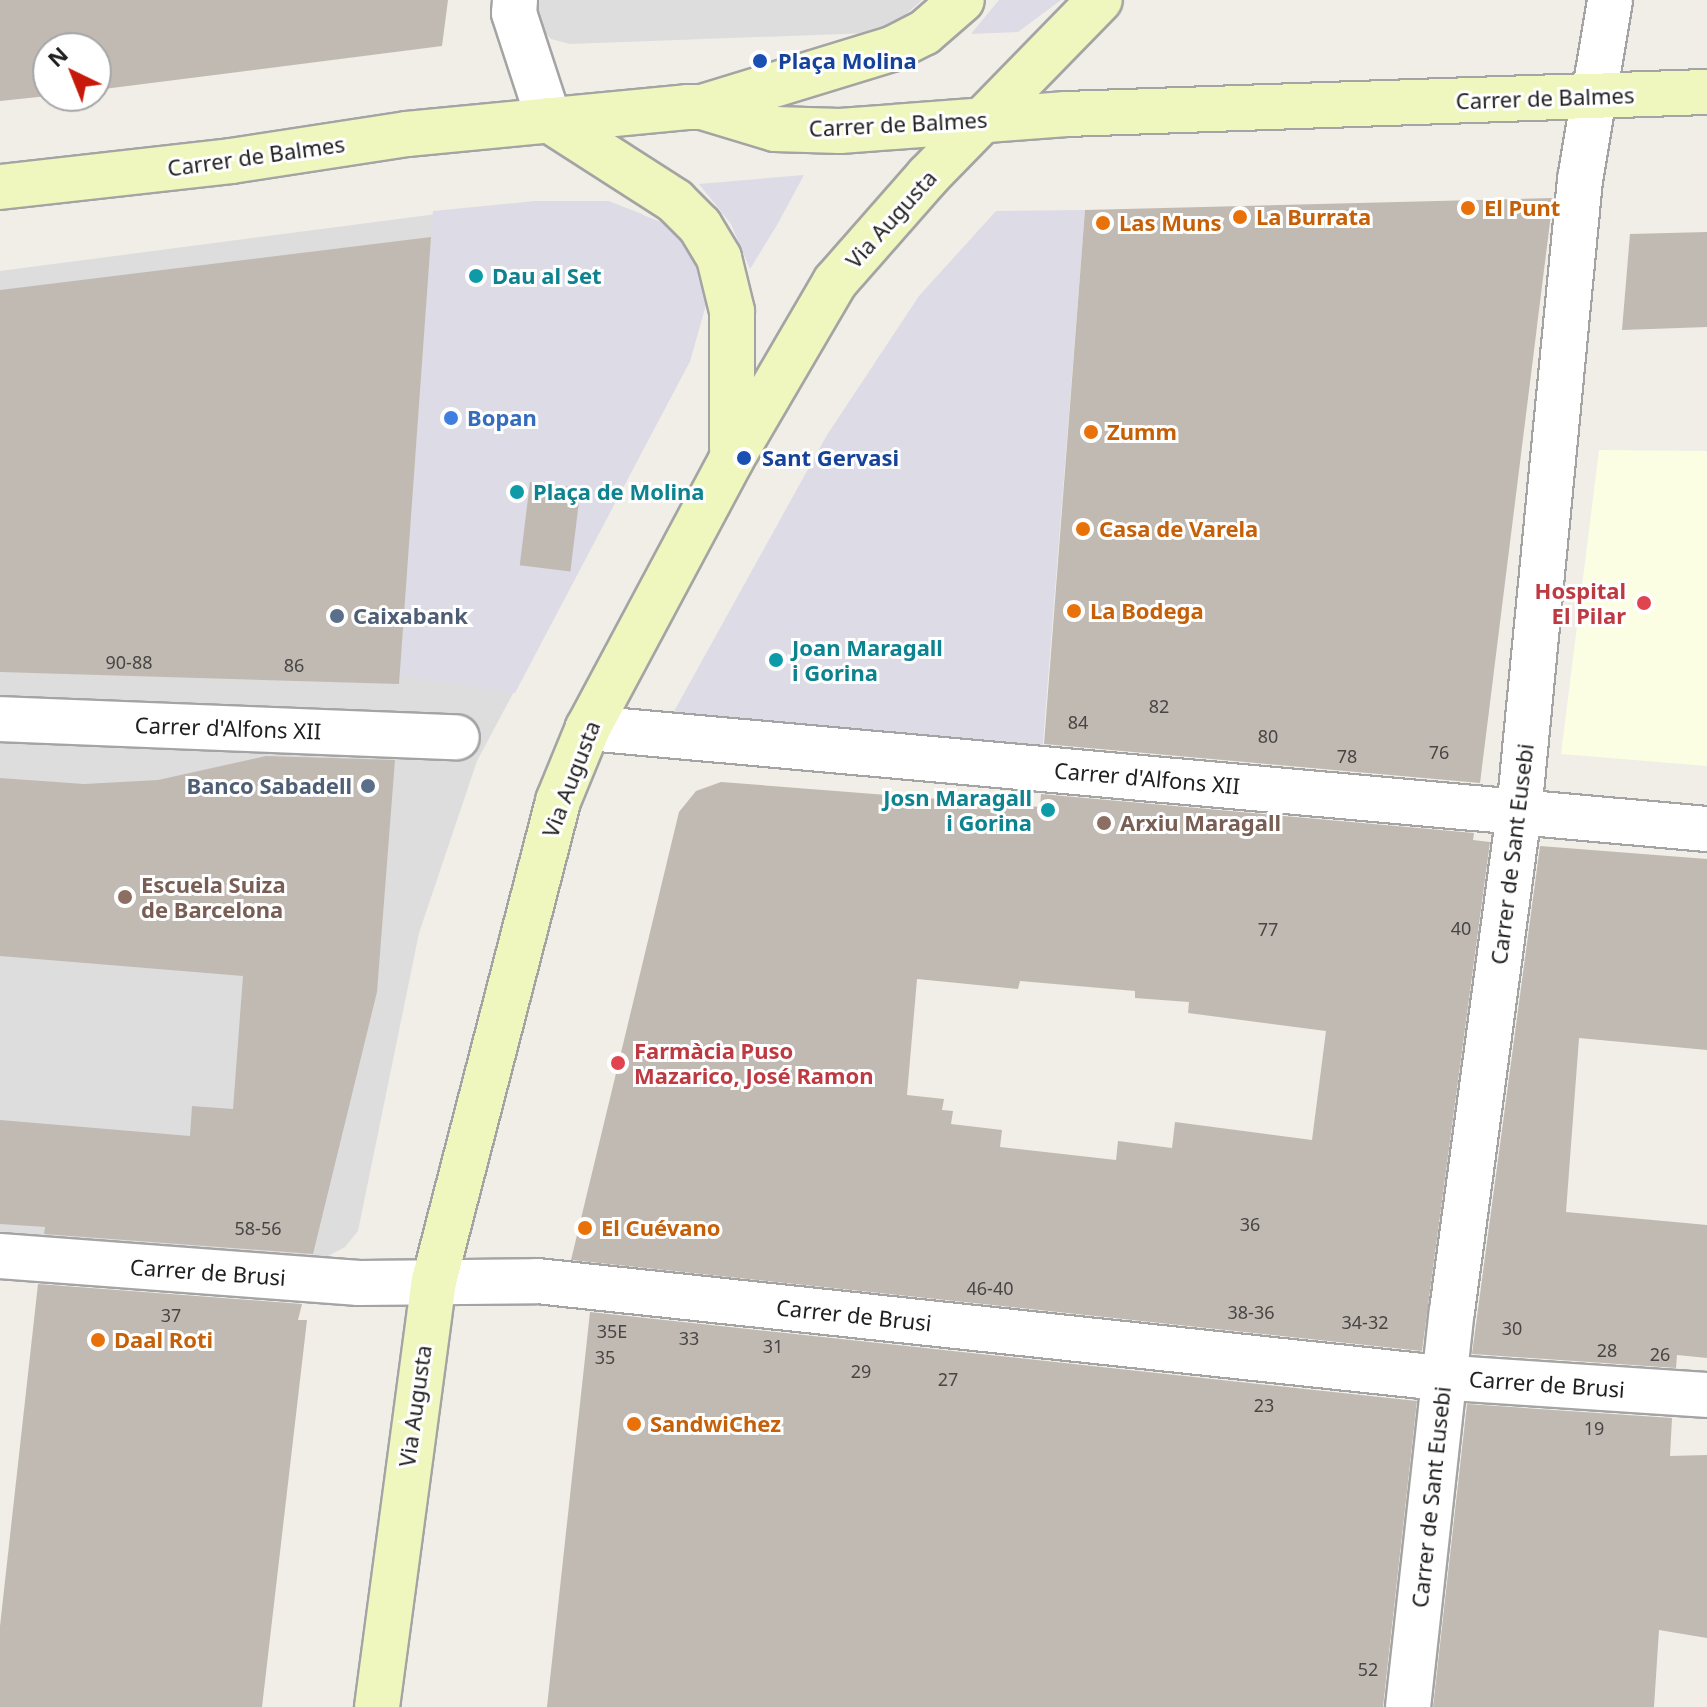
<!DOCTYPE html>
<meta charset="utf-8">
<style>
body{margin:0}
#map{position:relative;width:1707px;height:1707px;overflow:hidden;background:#f0eee7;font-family:"Noto Sans",sans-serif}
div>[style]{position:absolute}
.residential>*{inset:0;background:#dedddd}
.education>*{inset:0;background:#fbfee2}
.plaza>*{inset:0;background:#dcdbe6}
.building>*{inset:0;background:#c1bab3;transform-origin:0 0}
.roads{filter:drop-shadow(2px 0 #a4a4a4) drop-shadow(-2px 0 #a4a4a4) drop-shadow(0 2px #a4a4a4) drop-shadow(0 -2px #a4a4a4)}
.street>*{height:44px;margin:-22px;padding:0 22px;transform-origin:22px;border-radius:22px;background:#fff}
.secondary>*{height:44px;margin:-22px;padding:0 22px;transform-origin:22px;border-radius:22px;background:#eff7be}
.dots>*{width:22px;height:22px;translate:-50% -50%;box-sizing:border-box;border:4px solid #fff;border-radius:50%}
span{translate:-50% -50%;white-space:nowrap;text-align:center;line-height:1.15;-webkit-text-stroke:6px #fff;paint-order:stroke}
.number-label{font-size:18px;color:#484645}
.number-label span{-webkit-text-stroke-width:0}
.transit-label{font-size:22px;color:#164399;font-weight:700}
.left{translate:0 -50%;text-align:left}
.street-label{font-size:22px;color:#202020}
.food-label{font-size:22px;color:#c56008;font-weight:700}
.culture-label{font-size:22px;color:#0d838f;font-weight:700}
.right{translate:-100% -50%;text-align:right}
.shop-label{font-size:22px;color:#366cbe;font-weight:700}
.health-label{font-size:22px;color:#be3a42;font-weight:700}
.service-label{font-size:22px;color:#4e5e75;font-weight:700}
.education-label{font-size:22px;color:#785e54;font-weight:700}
.north{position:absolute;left:32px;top:32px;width:80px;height:80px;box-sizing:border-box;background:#fff;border:2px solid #a6a6a6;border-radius:50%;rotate:317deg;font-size:22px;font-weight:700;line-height:32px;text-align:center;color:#202020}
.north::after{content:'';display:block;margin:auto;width:28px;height:36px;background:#c71909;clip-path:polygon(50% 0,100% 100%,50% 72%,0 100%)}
</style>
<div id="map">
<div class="residential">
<div style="clip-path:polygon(534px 0,922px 0,893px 26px,869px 33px,570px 44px,551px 39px,539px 26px)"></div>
<div style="clip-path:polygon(536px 201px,608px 201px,642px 214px,706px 304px,690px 361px,477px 761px,419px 933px,358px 1231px,345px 1247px,324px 1258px,0 1234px,0 271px)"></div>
</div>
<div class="education">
<div style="clip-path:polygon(1599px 450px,1707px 451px,1707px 766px,1561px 754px)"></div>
</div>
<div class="plaza">
<div style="clip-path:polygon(999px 0,1061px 0,1018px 32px,971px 34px)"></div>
<div style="clip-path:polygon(804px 175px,777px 225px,750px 269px,731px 224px,699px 184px)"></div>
<div style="clip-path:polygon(536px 201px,608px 201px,671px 226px,698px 258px,706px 304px,690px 361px,515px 693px,400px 675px,433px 211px)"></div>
<div style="clip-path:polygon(1085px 210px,1042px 755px,672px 715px,827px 435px,919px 296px,996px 211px)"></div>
</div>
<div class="building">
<div style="clip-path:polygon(0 0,448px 0,442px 46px,96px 90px,96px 48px,48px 48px,48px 96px,0 101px)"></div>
<div style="clip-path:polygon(1553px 198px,1480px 783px,1044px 744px,1085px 210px)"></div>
<div style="clip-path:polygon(1707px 232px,1707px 327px,1622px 330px,1630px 234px)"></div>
<div style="clip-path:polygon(431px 237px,399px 684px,0 672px,0 290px)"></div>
<div style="left:530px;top:482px;width:51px;height:84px;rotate:7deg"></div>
<div style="clip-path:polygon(266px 756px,395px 760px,377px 992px,313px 1254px,44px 1234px,45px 1227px,0 1224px,0 1120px,190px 1136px,192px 1106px,233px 1109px,243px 976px,0 956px,0 778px,84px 784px,158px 780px)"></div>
<div style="clip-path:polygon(evenodd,721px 782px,1040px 807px,1041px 794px,1474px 833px,1473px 840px,1490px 842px,1422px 1351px,571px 1260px,679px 812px,696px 791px,721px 782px,917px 979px,1018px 989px,1020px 981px,1135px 991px,1135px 998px,1189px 1002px,1188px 1013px,1326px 1031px,1312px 1140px,1175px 1122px,1172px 1148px,1118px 1141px,1116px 1160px,1000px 1147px,1002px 1130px,951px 1124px,953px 1111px,942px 1110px,944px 1099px,907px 1095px,917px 979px)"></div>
<div style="clip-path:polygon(1540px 846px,1707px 859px,1707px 1050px,1579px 1038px,1566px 1212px,1707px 1225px,1707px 1358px,1677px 1355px,1676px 1368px,1472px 1354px)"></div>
<div style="clip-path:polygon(38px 1284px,302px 1304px,298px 1320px,307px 1320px,262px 1707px,0 1707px,0 1626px)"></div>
<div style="clip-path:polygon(590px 1312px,1417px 1401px,1383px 1707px,547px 1707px)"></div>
<div style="clip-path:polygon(1467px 1404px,1672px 1418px,1670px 1456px,1707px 1455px,1707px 1638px,1659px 1630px,1654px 1707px,1433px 1707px)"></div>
</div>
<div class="roads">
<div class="street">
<div style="left:515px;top:0;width:13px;rotate:94deg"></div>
<div style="left:514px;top:13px;width:113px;rotate:71.9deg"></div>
<div style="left:0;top:719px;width:457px;rotate:2.3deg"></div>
<div style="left:588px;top:728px;width:1124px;rotate:5.16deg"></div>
<div style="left:0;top:1256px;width:360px;rotate:4.3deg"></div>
<div style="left:359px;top:1283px;width:178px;rotate:-0.6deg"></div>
<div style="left:537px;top:1281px;width:889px;rotate:6.13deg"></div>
<div style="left:1421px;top:1376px;width:287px;rotate:3.8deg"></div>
<div style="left:1408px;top:1707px;width:398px;rotate:-83.7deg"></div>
<div style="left:1452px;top:1311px;width:503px;rotate:-82.35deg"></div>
<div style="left:1519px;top:812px;width:635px;rotate:-84.49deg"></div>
<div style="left:1580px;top:180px;width:182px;rotate:-80.5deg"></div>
</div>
<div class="secondary">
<div style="left:702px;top:107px;width:199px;rotate:-17deg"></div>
<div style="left:892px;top:49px;width:36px;rotate:-27deg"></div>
<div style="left:924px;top:33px;width:50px;rotate:-41deg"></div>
<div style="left:549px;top:120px;width:150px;rotate:32.7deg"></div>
<div style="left:675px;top:201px;width:35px;rotate:45deg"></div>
<div style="left:700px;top:226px;width:37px;rotate:59deg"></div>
<div style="left:719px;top:258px;width:55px;rotate:76.2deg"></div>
<div style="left:732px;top:311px;width:138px;rotate:90deg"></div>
<div style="left:0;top:187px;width:232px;rotate:-6.4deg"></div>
<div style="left:231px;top:161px;width:178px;rotate:-8.7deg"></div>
<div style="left:407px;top:134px;width:281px;rotate:-5.5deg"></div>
<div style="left:687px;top:107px;width:15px"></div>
<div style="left:702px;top:107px;width:76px;rotate:16.8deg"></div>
<div style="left:775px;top:129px;width:65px;rotate:1.8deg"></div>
<div style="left:840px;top:131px;width:227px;rotate:-4.3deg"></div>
<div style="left:1066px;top:114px;width:641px;rotate:-1.97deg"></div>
<div style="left:377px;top:1707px;width:430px;rotate:-82.4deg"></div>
<div style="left:434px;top:1281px;width:496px;rotate:-75.5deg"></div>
<div style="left:558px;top:801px;width:79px;rotate:-67.7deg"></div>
<div style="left:588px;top:728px;width:304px;rotate:-61.9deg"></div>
<div style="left:731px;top:460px;width:206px;rotate:-59.7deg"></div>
<div style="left:835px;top:282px;width:141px;rotate:-48.7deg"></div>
<div style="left:928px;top:176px;width:246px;rotate:-45.7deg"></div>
</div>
</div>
<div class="dots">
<div style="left:760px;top:61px;background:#1a4fb4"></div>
<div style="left:1468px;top:208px;background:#e8710a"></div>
<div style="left:1240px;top:217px;background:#e8710a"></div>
<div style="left:1103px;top:223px;background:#e8710a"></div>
<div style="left:476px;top:276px;background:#0f9aa8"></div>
<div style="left:451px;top:418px;background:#3f7fe0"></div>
<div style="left:1091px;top:432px;background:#e8710a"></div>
<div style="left:744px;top:458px;background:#1a4fb4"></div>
<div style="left:517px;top:492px;background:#0f9aa8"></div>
<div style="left:1083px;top:529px;background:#e8710a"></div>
<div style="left:1644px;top:603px;background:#e0444e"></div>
<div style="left:1074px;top:611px;background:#e8710a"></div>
<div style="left:337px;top:616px;background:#5c6f8a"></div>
<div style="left:776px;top:660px;background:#0f9aa8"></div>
<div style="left:368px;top:786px;background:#5c6f8a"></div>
<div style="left:1048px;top:810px;background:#0f9aa8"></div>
<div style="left:1104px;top:823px;background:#8d6e63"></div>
<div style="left:125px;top:897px;background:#8d6e63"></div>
<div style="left:618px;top:1063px;background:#e0444e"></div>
<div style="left:585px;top:1228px;background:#e8710a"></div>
<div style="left:98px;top:1340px;background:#e8710a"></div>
<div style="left:634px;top:1424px;background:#e8710a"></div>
</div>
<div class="number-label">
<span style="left:129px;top:662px">90-88</span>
<span style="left:294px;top:665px">86</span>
<span style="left:1159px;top:706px">82</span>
<span style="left:1078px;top:722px">84</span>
<span style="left:1268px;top:736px">80</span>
<span style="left:1439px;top:752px">76</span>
<span style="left:1347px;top:756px">78</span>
<span style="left:1461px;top:928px">40</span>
<span style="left:1268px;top:929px">77</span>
<span style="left:1250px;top:1224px">36</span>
<span style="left:258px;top:1228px">58-56</span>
<span style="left:990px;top:1288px">46-40</span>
<span style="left:1251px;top:1312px">38-36</span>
<span style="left:171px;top:1315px">37</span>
<span style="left:1365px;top:1322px">34-32</span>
<span style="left:1512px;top:1328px">30</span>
<span style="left:612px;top:1331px">35E</span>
<span style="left:689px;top:1338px">33</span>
<span style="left:773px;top:1346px">31</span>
<span style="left:1607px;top:1350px">28</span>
<span style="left:1660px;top:1354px">26</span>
<span style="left:605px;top:1357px">35</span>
<span style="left:861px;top:1371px">29</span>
<span style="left:948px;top:1379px">27</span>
<span style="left:1264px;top:1405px">23</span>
<span style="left:1594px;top:1428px">19</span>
<span style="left:1368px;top:1669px">52</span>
</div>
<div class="transit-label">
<span class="left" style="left:778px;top:61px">Plaça Molina</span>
<span class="left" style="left:762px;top:458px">Sant Gervasi</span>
</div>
<div class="street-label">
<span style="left:1545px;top:98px;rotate:-2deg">Carrer de Balmes</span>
<span style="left:898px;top:124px;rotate:-3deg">Carrer de Balmes</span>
<span style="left:256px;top:156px;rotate:-8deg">Carrer de Balmes</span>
<span style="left:891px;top:219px;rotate:-48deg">Via Augusta</span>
<span style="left:228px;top:728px;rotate:2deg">Carrer d'Alfons XII</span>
<span style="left:1147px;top:778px;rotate:5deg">Carrer d'Alfons XII</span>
<span style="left:571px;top:779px;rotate:-69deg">Via Augusta</span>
<span style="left:1512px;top:854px;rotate:-83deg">Carrer de Sant Eusebi</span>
<span style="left:208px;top:1272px;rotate:4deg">Carrer de Brusi</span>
<span style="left:854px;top:1315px;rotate:6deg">Carrer de Brusi</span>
<span style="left:1547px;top:1384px;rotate:4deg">Carrer de Brusi</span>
<span style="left:415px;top:1406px;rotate:-82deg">Via Augusta</span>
<span style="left:1431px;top:1497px;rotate:-84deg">Carrer de Sant Eusebi</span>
</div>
<div class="food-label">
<span class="left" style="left:1484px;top:208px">El Punt</span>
<span class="left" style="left:1256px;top:217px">La Burrata</span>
<span class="left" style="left:1119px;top:223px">Las Muns</span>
<span class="left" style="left:1107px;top:432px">Zumm</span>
<span class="left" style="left:1099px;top:529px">Casa de Varela</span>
<span class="left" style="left:1090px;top:611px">La Bodega</span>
<span class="left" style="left:601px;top:1228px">El Cuévano</span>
<span class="left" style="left:114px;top:1340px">Daal Roti</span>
<span class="left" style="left:650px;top:1424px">SandwiChez</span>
</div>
<div class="culture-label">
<span class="left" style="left:492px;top:276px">Dau al Set</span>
<span class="left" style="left:533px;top:492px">Plaça de Molina</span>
<span class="left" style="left:792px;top:660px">Joan Maragall<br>i Gorina</span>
<span class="right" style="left:1032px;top:810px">Josn Maragall<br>i Gorina</span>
</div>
<div class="shop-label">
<span class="left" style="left:467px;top:418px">Bopan</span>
</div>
<div class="health-label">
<span class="right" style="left:1626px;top:603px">Hospital<br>El Pilar</span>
<span class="left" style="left:634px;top:1063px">Farmàcia Puso<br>Mazarico, José Ramon</span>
</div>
<div class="service-label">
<span class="left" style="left:353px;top:616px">Caixabank</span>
<span class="right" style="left:352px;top:786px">Banco Sabadell</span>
</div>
<div class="education-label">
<span class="left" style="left:1120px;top:823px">Arxiu Maragall</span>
<span class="left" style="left:141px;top:897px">Escuela Suiza<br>de Barcelona</span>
</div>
<div class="north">N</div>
</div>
